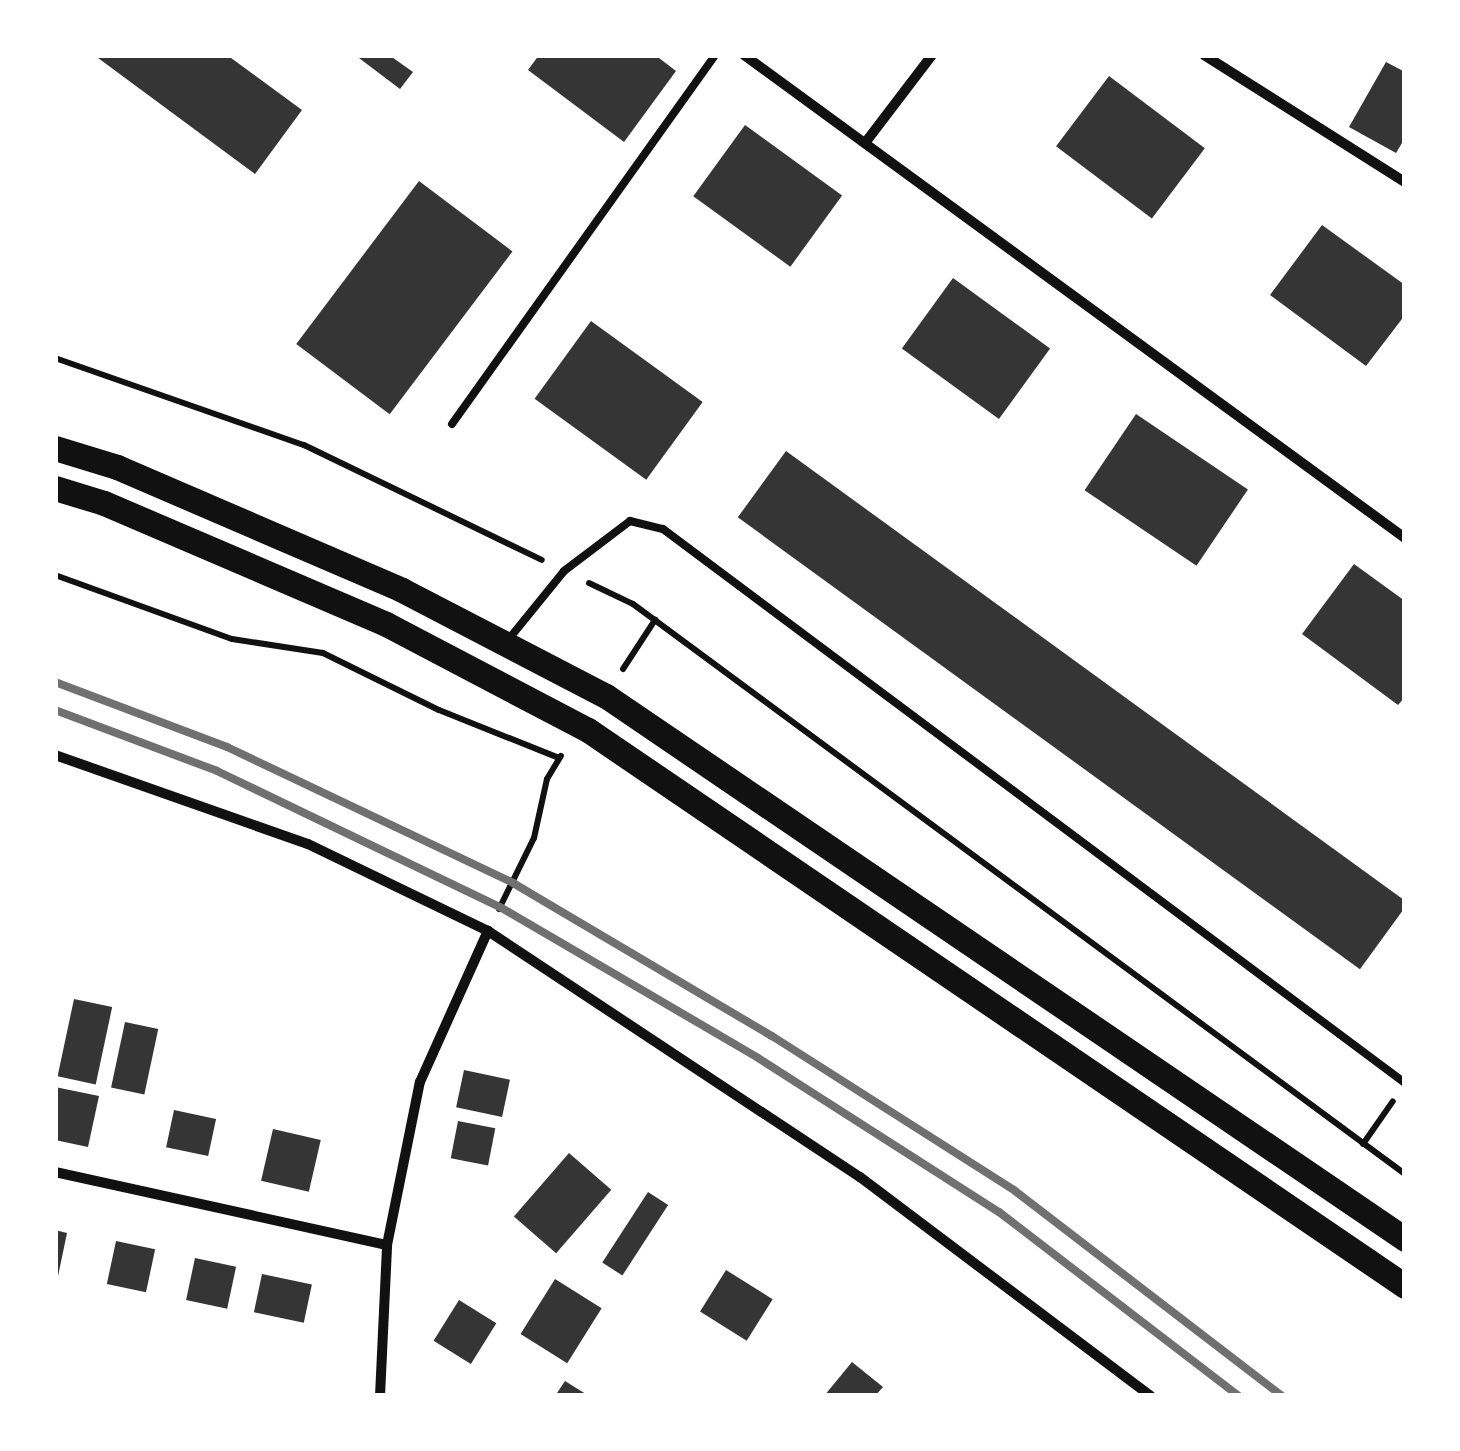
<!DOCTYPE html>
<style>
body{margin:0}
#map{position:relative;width:1460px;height:1451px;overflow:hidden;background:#fff;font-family:"PT Sans Narrow",sans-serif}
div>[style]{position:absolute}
.building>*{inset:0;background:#353535;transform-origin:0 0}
.path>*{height:6px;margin:-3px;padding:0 3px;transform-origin:3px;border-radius:3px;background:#111}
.service>*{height:8px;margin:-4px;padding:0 4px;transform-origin:4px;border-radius:4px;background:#111}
.minor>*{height:10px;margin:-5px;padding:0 5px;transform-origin:5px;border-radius:5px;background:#111}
.primary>*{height:25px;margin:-12.5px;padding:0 12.5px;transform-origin:12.5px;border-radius:12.5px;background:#111}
.rail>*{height:8px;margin:-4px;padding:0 4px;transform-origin:4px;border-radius:4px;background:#707070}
span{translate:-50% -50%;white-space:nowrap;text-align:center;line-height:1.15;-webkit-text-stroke:9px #fff;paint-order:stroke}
.frame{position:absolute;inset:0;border:58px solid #fff;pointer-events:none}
</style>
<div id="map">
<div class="building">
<div style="clip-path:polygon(94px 55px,227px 55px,302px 110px,255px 174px)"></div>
<div style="clip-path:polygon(355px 55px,389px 55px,413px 72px,400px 89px)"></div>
<div style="clip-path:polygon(539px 55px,655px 55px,676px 71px,624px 142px,528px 70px)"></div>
<div style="clip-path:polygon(1386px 62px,1405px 72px,1405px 138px,1396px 153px,1349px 127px)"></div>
<div style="left:1109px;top:76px;width:120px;height:88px;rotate:37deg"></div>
<div style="left:745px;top:125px;width:120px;height:88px;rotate:36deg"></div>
<div style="left:419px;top:181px;width:117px;height:204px;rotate:37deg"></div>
<div style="clip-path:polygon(1322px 225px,1405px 285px,1405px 315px,1366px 366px,1270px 295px)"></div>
<div style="left:953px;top:278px;width:120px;height:87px;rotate:36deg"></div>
<div style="left:591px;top:321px;width:138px;height:96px;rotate:36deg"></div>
<div style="left:1136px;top:414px;width:135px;height:92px;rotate:34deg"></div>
<div style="left:786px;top:451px;width:769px;height:82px;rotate:36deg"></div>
<div style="clip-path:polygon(1354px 564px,1405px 601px,1405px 697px,1398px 705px,1302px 634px)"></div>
<div style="left:74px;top:999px;width:39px;height:79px;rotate:12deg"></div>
<div style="left:125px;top:1022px;width:34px;height:67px;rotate:12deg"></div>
<div style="left:464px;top:1070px;width:47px;height:38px;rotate:12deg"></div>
<div style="clip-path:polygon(55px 1087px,99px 1096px,88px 1147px,55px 1140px)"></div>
<div style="left:174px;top:1110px;width:43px;height:38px;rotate:12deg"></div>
<div style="left:458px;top:1121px;width:38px;height:38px;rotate:11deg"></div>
<div style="left:273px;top:1129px;width:49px;height:53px;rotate:13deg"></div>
<div style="left:569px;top:1153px;width:56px;height:84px;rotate:41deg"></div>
<div style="left:648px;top:1192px;width:24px;height:84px;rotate:33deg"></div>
<div style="clip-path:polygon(55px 1230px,67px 1233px,57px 1281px,55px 1281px)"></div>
<div style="left:116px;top:1241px;width:40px;height:44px;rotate:12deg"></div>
<div style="left:195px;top:1258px;width:42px;height:43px;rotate:12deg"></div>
<div style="left:726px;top:1270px;width:55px;height:49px;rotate:32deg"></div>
<div style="left:262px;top:1274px;width:51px;height:39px;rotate:12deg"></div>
<div style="left:555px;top:1279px;width:55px;height:65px;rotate:32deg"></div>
<div style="left:459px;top:1300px;width:44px;height:48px;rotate:32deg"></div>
<div style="clip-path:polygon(852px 1362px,883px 1387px,875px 1396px,824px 1396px)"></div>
<div style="clip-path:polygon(565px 1381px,589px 1396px,555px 1396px)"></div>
</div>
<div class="path">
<div style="left:55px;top:358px;width:264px;rotate:19.3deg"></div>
<div style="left:304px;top:445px;width:264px;rotate:25.8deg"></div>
<div style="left:55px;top:575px;width:188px;rotate:19.9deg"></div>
<div style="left:232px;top:639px;width:92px;rotate:8.7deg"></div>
<div style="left:323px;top:653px;width:129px;rotate:26.2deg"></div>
<div style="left:439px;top:710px;width:129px;rotate:21.8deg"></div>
<div style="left:589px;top:583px;width:49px;rotate:25.5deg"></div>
<div style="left:633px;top:604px;width:960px;rotate:36.44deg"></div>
<div style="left:623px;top:669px;width:59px;rotate:-56.9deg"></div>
<div style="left:499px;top:909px;width:79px;rotate:-63.8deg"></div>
<div style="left:534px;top:838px;width:60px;rotate:-77.6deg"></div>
<div style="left:547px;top:779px;width:27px;rotate:-59deg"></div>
<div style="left:1363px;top:1144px;width:52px;rotate:-55.1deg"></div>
</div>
<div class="service">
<div style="left:452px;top:424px;width:453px;rotate:-54.5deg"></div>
<div style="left:508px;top:640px;width:89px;rotate:-50.9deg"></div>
<div style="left:564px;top:571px;width:83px;rotate:-37.1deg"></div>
<div style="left:630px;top:521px;width:34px;rotate:14deg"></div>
<div style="left:663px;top:529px;width:926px;rotate:36.75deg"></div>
</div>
<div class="minor">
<div style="left:744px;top:55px;width:819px;rotate:36.16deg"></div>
<div style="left:1204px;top:55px;width:238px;rotate:32.3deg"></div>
<div style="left:865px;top:143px;width:111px;rotate:-52.7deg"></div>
<div style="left:55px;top:755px;width:268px;rotate:19.4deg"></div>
<div style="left:308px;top:844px;width:200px;rotate:25.8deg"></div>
<div style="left:488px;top:931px;width:446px;rotate:33.5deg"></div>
<div style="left:860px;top:1177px;width:364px;rotate:37deg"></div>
<div style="left:55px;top:1172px;width:340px;rotate:12.4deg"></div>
<div style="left:380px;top:1396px;width:151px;rotate:-87.3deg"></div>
<div style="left:387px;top:1245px;width:166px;rotate:-78.6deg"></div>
<div style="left:420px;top:1082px;width:166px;rotate:-65.8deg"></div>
</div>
<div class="primary">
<div style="left:55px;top:448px;width:65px;rotate:17deg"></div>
<div style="left:117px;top:467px;width:310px;rotate:23.3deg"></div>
<div style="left:402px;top:590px;width:230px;rotate:27.5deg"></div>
<div style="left:606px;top:696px;width:966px;rotate:34.2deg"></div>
<div style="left:55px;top:488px;width:51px;rotate:17deg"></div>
<div style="left:104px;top:503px;width:307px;rotate:23.2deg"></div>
<div style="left:386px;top:624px;width:228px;rotate:27.7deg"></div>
<div style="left:588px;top:730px;width:988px;rotate:34.24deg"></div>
</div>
<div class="rail">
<div style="left:55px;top:682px;width:184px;rotate:20.7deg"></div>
<div style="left:227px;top:747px;width:317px;rotate:25.4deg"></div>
<div style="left:513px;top:883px;width:301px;rotate:30.6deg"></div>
<div style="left:772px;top:1036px;width:288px;rotate:32.5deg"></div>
<div style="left:1015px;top:1191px;width:337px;rotate:37.5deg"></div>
<div style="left:55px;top:710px;width:173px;rotate:20.6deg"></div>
<div style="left:217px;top:771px;width:314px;rotate:25.7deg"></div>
<div style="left:500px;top:907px;width:299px;rotate:30.3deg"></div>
<div style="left:758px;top:1058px;width:286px;rotate:32.6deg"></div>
<div style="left:999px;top:1212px;width:302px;rotate:37.5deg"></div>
</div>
<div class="frame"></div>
</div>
